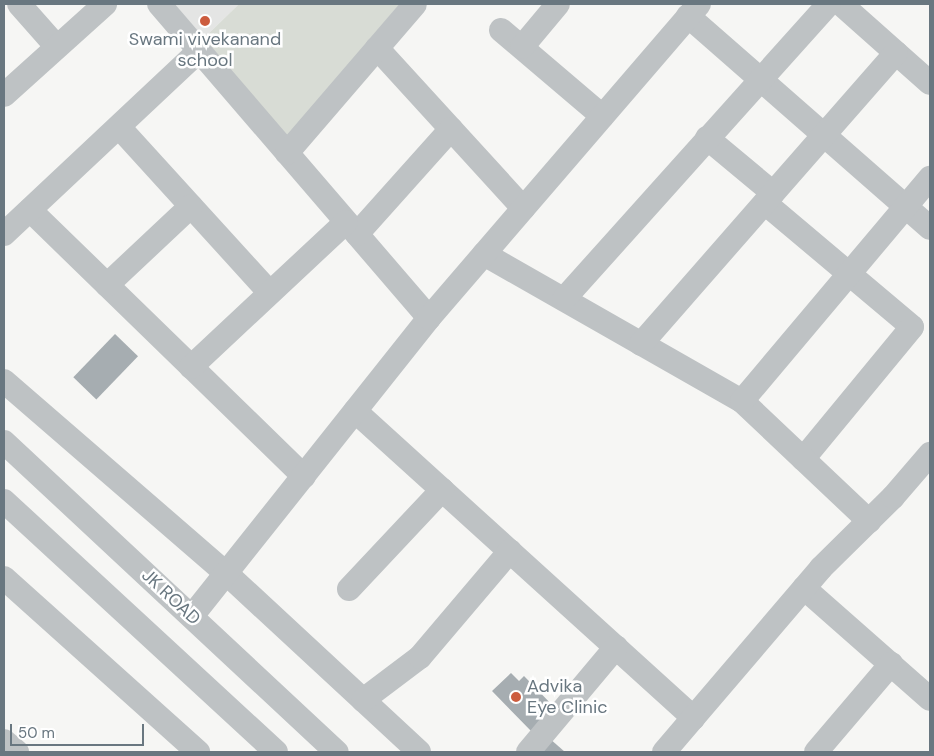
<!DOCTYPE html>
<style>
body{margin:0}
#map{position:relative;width:934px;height:756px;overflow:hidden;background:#f6f6f4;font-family:"DM Sans",sans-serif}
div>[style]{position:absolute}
.built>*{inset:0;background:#e4e5e4}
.green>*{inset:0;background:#d8dcd5}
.building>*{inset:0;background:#a6adb1;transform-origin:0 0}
.minor>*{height:24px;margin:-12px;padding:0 12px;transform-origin:12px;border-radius:12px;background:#bec2c4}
.dots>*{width:14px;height:14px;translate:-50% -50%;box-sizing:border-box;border:2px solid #fff;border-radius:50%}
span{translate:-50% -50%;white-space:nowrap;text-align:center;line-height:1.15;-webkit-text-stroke:5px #fff;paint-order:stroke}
.poi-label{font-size:18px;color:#697780}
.left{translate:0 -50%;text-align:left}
.street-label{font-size:18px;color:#697780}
.frame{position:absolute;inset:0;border:5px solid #697780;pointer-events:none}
.scale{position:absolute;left:10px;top:724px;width:134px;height:22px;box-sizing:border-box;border:2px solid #697780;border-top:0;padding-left:6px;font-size:15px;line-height:18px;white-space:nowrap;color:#697780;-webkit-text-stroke:4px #fff;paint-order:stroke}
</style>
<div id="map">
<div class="built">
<div style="clip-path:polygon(174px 4px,239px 4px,204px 38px)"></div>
</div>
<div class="green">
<div style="clip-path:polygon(239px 4px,400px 4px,286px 138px,204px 38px)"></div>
</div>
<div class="building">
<div style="left:115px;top:334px;width:32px;height:60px;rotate:44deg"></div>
<div style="clip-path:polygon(511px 673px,519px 681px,524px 676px,556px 709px,532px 732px,492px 691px)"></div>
<div style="clip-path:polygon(549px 738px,565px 752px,536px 752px)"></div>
</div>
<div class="minor">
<div style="left:19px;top:4px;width:57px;rotate:48.5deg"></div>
<div style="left:159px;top:4px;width:414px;rotate:49.3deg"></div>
<div style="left:841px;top:4px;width:119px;rotate:41.6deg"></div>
<div style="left:688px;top:16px;width:322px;rotate:41.2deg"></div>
<div style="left:501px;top:30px;width:133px;rotate:40.4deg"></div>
<div style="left:522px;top:47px;width:56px;rotate:-50.1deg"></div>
<div style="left:377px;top:48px;width:217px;rotate:47.6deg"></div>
<div style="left:4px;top:95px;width:136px;rotate:-42deg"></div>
<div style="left:119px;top:127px;width:224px;rotate:47.7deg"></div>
<div style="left:707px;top:138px;width:86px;rotate:39.8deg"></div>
<div style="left:287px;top:153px;width:196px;rotate:-49.3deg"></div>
<div style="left:765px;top:203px;width:192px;rotate:40.1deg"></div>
<div style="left:912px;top:327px;width:171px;rotate:129.5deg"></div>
<div style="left:30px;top:210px;width:382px;rotate:44.2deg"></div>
<div style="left:4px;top:234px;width:267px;rotate:-43.2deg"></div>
<div style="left:357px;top:234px;width:141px;rotate:-48.2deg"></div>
<div style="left:484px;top:254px;width:297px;rotate:29.7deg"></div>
<div style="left:742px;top:401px;width:175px;rotate:43.4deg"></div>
<div style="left:107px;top:285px;width:115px;rotate:-43.2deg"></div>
<div style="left:564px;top:299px;width:397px;rotate:-48.1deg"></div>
<div style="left:641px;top:344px;width:387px;rotate:-48.8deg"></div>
<div style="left:191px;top:367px;width:212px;rotate:-43.1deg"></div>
<div style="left:4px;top:381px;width:294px;rotate:40.9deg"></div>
<div style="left:226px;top:573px;width:263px;rotate:42.8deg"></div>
<div style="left:742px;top:401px;width:292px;rotate:-49.9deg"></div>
<div style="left:355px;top:411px;width:457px;rotate:42.2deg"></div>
<div style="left:4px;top:442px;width:455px;rotate:43deg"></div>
<div style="left:4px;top:501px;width:370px;rotate:42.7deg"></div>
<div style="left:4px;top:578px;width:261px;rotate:41.9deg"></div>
<div style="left:804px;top:588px;width:168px;rotate:41.4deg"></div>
<div style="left:349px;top:589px;width:136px;rotate:-46.8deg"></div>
<div style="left:192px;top:616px;width:381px;rotate:-51.5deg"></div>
<div style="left:429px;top:318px;width:414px;rotate:-49.3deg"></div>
<div style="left:363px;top:700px;width:71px;rotate:-37deg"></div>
<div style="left:420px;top:657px;width:139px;rotate:-49.7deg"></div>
<div style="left:4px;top:741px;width:17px;rotate:40deg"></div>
<div style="left:528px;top:752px;width:137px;rotate:-50deg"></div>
<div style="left:664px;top:752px;width:242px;rotate:-49.5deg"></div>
<div style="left:821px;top:568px;width:101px;rotate:-44.6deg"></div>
<div style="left:893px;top:497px;width:57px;rotate:-49.3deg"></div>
<div style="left:816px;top:752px;width:116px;rotate:-49.6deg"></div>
</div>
<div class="dots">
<div style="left:205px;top:21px;background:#cc5c3e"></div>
<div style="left:516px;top:697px;background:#cc5c3e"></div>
</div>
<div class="poi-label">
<span style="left:205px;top:50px">Swami vivekanand<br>school</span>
<span class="left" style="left:527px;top:697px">Advika<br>Eye Clinic</span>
</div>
<div class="street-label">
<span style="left:171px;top:597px;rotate:43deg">JK ROAD</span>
</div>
<div class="frame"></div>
<div class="scale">50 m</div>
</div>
